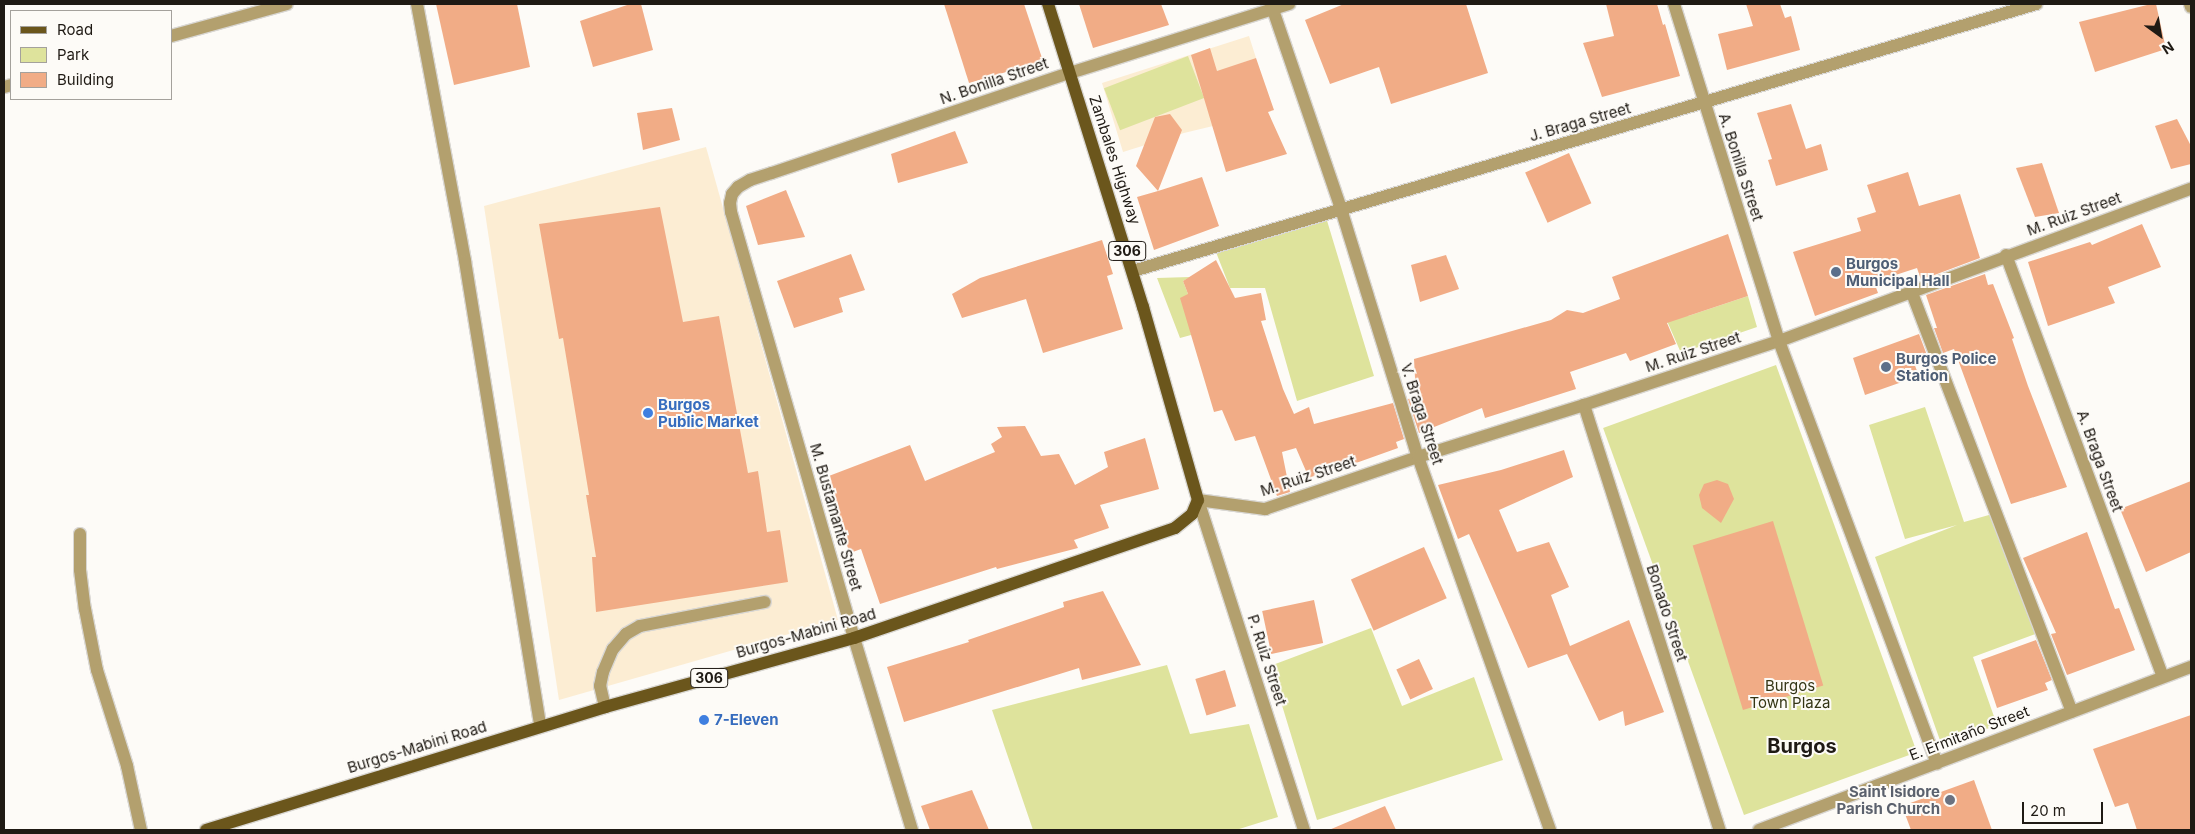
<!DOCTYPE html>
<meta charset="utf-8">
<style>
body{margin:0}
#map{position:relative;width:2195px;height:834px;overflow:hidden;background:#fdfbf7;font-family:Inter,sans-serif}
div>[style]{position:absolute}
.built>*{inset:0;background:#fcedd3}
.green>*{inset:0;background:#dee39c;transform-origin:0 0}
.building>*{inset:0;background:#f1ac86;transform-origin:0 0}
.roads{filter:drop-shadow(1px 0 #d9d7d3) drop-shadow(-1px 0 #d9d7d3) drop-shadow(0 1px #d9d7d3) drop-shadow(0 -1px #d9d7d3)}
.lane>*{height:12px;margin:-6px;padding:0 6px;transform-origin:6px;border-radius:6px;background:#b3a06e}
.street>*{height:12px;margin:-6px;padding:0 6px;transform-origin:6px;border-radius:6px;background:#b3a06e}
.primary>*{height:12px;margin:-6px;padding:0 6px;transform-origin:6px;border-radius:6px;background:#6b561c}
.dots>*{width:14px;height:14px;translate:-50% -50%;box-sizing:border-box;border:2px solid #fdfbf7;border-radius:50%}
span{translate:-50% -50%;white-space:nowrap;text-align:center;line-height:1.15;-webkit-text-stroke:4px #fdfbf7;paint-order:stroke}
.shield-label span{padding:1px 4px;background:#fdfbf7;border:1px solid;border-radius:4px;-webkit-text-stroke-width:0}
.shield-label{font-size:14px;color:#1f1a14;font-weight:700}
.street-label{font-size:15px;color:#1f1a14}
.service-label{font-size:15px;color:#4e5e75;font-weight:700}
.left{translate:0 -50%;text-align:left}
.shop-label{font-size:15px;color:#366cbe;font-weight:700}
.park-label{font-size:15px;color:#343515}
.worship-label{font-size:15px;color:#5b616d;font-weight:700}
.right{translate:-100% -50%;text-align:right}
.district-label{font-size:20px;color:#1f1a14;font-weight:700}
.frame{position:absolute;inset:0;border:5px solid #1f1a14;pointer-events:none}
.legend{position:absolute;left:10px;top:10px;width:162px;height:90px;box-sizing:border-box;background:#fdfbf7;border:1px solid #a4a19c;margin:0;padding:6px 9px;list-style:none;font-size:15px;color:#1f1a14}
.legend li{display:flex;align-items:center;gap:10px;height:25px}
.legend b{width:25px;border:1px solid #a4a19c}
.north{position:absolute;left:2135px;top:10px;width:50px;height:50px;-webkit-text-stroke:4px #fdfbf7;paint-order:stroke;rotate:148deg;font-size:14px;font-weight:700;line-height:20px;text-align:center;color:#1f1a14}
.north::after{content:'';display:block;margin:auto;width:18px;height:22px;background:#1f1a14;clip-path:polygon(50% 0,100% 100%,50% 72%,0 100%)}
.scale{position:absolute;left:2022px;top:802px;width:81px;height:22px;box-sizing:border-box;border:2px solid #1f1a14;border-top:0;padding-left:6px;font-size:15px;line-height:18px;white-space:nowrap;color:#1f1a14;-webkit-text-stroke:4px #fdfbf7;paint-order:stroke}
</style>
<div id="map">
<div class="built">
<div style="clip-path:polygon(1249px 36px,1256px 58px,1225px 69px,1242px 119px,1184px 133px,1123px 152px,1102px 83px)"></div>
<div style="clip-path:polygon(706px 147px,838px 620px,559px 700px,484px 206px)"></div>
</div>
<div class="green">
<div style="left:1188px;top:56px;width:45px;height:90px;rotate:69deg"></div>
<div style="clip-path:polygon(1325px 214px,1374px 376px,1297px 401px,1265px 288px,1230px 288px,1214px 247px)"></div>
<div style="clip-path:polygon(1643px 266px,1688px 316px,1748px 296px,1757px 327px,1681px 353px)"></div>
<div style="clip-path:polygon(1190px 277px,1183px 281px,1188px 294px,1191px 335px,1180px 338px,1157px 278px)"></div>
<div style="left:1776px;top:365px;width:412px;height:184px;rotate:70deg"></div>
<div style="clip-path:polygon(1925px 407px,1964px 522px,1996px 513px,2041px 632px,1973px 657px,1997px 725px,1942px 746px,1875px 557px,1957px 525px,1905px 539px,1869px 425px)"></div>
<div style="clip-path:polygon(1371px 628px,1402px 706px,1474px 677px,1503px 760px,1317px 820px,1270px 666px)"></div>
<div style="clip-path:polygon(1167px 665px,1190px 734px,1249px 724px,1278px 817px,1236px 830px,1033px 830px,992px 710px)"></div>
</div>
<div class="building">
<div style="clip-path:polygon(436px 4px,517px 4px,530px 67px,454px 85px)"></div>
<div style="clip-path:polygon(630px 4px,641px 4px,653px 50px,593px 67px,580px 21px)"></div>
<div style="clip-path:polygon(944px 4px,1024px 4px,1043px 61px,969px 83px)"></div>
<div style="clip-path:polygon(1079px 4px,1161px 4px,1169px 25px,1093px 48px)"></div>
<div style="clip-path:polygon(1344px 4px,1466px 4px,1488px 73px,1391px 104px,1379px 67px,1330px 84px,1305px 20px)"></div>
<div style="clip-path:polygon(1606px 4px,1657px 4px,1663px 25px,1665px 24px,1680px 76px,1602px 97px,1583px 43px,1614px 36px)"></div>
<div style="clip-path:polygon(1746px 4px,1780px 4px,1785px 18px,1791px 16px,1800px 50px,1727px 70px,1718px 34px,1753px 26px)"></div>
<div style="clip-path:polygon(2151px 4px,2156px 4px,2166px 49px,2095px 72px,2079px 22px)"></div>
<div style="clip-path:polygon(1210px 48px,1217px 71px,1256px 58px,1274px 110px,1268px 112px,1287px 154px,1226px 172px,1191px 55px)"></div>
<div style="clip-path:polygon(1791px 104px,1806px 149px,1821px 144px,1828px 170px,1776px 186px,1768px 160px,1772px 159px,1757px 113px)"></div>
<div style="clip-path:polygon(672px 108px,680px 140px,643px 150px,637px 113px)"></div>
<div style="clip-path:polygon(1170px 114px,1182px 130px,1158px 191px,1202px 177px,1219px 226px,1154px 250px,1137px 197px,1158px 191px,1136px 166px,1155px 117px)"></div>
<div style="clip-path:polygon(2177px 119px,2191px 146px,2191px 164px,2171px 169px,2155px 126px)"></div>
<div style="clip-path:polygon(955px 131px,968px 163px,898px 183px,891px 154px)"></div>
<div style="left:1569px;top:153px;width:55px;height:48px;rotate:66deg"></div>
<div style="clip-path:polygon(2042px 163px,2059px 213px,2035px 217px,2016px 168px)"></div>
<div style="clip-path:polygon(1908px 172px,1919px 206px,1960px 194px,1980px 258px,1921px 280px,1917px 268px,1874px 282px,1878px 293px,1815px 316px,1793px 252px,1861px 231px,1857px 218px,1876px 212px,1867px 185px)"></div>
<div style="clip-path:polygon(786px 190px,805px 237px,758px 245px,746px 206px)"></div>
<div style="clip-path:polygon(660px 207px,683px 322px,719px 316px,748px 473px,758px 471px,767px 532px,780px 530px,788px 582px,596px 612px,592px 557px,596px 557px,586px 495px,589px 495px,563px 338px,559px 339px,539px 224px)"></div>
<div style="clip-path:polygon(2142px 224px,2161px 267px,2108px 287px,2115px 303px,2048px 326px,2028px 262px,2090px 242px,2092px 245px)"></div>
<div style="clip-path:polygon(1728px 234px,1748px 296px,1667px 323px,1676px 344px,1630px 361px,1626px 353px,1570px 372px,1576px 389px,1485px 418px,1482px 408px,1419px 433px,1408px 399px,1416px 397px,1414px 359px,1551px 320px,1567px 310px,1583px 313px,1620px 299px,1612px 277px)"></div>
<div style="clip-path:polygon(1102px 240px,1113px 274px,1107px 276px,1123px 329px,1043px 353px,1026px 299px,962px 318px,952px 294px,980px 278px)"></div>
<div style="clip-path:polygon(851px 254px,865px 290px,839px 298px,843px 312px,794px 328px,777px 281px)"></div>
<div style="clip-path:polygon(1446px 255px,1459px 289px,1420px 302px,1411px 265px)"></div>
<div style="clip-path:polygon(1216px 260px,1235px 298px,1261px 293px,1266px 320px,1261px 321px,1283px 389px,1294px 414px,1309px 407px,1314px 424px,1393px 403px,1404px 439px,1396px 442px,1398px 448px,1342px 468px,1341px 465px,1309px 478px,1296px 448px,1282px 452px,1290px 492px,1277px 496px,1255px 436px,1235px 441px,1222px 410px,1214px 412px,1180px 298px,1188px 294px,1183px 281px)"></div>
<div style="clip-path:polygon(1985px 274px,1988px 285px,1993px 284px,2014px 338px,2012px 339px,2028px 386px,2067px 487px,2011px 504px,1954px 349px,1943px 353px,1934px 328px,1937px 328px,1926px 295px)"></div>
<div style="clip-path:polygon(1919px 334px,1928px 358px,1914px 363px,1919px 376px,1865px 395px,1853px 358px)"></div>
<div style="clip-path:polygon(1025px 426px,1041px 456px,1059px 454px,1075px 485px,1108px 467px,1104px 452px,1145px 438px,1159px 489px,1100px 505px,1109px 528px,1074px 540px,1078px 548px,997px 569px,996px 567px,880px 604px,861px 549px,850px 553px,821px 479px,910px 445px,925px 481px,995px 452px,991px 444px,1002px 437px,997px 427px)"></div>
<div style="clip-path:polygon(1564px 450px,1573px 477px,1499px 510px,1517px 552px,1549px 542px,1569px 587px,1551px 595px,1570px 646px,1629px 620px,1664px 712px,1625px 726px,1623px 711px,1599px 721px,1567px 654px,1528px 668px,1469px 534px,1458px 539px,1438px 485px,1501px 470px)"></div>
<div style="clip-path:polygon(1717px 480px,1728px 484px,1734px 499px,1721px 523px,1702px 508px,1699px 495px,1704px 484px)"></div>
<div style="clip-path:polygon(2191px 481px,2191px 552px,2146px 572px,2120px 509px)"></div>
<div style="left:1773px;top:521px;width:172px;height:84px;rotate:73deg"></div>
<div style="clip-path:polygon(2087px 532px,2115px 609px,2119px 608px,2135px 650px,2067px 675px,2051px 634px,2056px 633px,2023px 558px)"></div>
<div style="left:1424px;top:547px;width:56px;height:80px;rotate:66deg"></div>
<div style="clip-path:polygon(1103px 591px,1141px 665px,1082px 680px,1079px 668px,904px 722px,887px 667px,969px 642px,968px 640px,1064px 607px,1063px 602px)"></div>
<div style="left:1314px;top:600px;width:44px;height:53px;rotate:78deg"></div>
<div style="clip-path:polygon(2036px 640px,2052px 680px,2045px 683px,2048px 690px,1997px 708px,1981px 660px)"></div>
<div style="left:1419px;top:659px;width:33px;height:25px;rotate:65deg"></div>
<div style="left:1225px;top:670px;width:38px;height:31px;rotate:73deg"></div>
<div style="clip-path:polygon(2191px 715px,2191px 830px,2137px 830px,2128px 803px,2115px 807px,2093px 749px)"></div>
<div style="clip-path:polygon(1974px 780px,1992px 830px,1911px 830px,1902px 806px)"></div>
<div style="clip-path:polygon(972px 790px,989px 830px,930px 830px,921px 806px)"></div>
<div style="clip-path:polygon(1385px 806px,1396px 830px,1329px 830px)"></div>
</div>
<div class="roads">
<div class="lane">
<div style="left:605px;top:707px;width:22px;rotate:-103deg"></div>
<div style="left:600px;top:686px;width:14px;rotate:-78deg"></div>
<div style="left:603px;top:672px;width:25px;rotate:-67deg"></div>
<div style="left:613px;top:649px;width:20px;rotate:-49deg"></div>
<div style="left:626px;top:634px;width:16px;rotate:-30deg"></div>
<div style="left:640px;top:626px;width:127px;rotate:-10.9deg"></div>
</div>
<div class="street">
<div style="left:417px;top:4px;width:261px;rotate:79.4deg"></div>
<div style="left:465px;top:261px;width:471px;rotate:80.8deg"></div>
<div style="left:1271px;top:4px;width:217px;rotate:71.1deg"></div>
<div style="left:1341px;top:209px;width:260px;rotate:72.8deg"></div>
<div style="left:1418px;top:457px;width:396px;rotate:70.5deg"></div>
<div style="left:1674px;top:4px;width:353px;rotate:72.7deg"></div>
<div style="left:1779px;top:341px;width:451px;rotate:69.5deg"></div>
<div style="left:2190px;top:4px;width:3px;rotate:72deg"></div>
<div style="left:171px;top:36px;width:120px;rotate:-15.4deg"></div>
<div style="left:4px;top:87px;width:7px;rotate:-16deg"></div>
<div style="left:2006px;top:255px;width:450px;rotate:69.6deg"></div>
<div style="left:1133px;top:271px;width:942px;rotate:-16.47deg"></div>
<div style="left:1912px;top:293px;width:448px;rotate:69.1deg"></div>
<div style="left:1584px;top:405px;width:446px;rotate:72.3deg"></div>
<div style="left:80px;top:534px;width:36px;rotate:90deg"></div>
<div style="left:80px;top:570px;width:39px;rotate:83deg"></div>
<div style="left:85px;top:609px;width:62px;rotate:78.9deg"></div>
<div style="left:97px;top:670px;width:101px;rotate:72.6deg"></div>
<div style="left:127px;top:766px;width:66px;rotate:77.7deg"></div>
<div style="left:912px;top:830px;width:201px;rotate:-106.8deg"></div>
<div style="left:854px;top:638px;width:443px;rotate:-106.1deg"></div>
<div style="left:731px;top:212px;width:9px;rotate:-96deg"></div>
<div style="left:730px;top:203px;width:9px;rotate:-77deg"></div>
<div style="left:732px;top:194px;width:9px;rotate:-49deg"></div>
<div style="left:738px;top:187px;width:14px;rotate:-30deg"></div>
<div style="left:750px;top:180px;width:23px;rotate:-18deg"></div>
<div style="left:772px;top:173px;width:314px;rotate:-18.6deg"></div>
<div style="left:1070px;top:73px;width:230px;rotate:-17.5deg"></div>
<div style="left:1304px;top:830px;width:347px;rotate:-107.8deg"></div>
<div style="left:1198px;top:500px;width:68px;rotate:7.7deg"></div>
<div style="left:1265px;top:509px;width:162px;rotate:-18.8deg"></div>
<div style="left:1418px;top:457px;width:174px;rotate:-17.4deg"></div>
<div style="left:1584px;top:405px;width:205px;rotate:-18.2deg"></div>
<div style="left:1779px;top:341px;width:439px;rotate:-20.3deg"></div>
<div style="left:1759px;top:830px;width:462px;rotate:-20.7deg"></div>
</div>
<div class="primary">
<div style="left:206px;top:830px;width:418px;rotate:-17.1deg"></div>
<div style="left:605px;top:707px;width:258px;rotate:-15.5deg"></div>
<div style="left:854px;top:638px;width:339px;rotate:-18.9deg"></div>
<div style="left:1175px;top:528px;width:22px;rotate:-39deg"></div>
<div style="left:1192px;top:514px;width:15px;rotate:-67deg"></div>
<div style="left:1198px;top:500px;width:201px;rotate:-105.9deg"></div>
<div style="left:1143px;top:307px;width:318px;rotate:-107.4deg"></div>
</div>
</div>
<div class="dots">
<div style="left:1836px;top:272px;background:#5c6f8a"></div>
<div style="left:1886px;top:367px;background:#5c6f8a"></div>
<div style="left:648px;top:413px;background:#3f7fe0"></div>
<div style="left:704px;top:720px;background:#3f7fe0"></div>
<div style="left:1950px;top:800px;background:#6b7280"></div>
</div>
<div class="shield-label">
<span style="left:1127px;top:251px">306</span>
<span style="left:709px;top:678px">306</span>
</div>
<div class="street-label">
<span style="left:994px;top:81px;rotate:-19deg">N. Bonilla Street</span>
<span style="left:1580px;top:122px;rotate:-16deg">J. Braga Street</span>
<span style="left:1115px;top:160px;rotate:72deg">Zambales Highway</span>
<span style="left:1741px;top:167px;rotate:72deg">A. Bonilla Street</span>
<span style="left:2074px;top:214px;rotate:-20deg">M. Ruiz Street</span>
<span style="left:1693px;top:352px;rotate:-18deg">M. Ruiz Street</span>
<span style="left:1422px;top:414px;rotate:72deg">V. Braga Street</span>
<span style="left:2100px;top:461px;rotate:70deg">A. Braga Street</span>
<span style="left:1308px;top:476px;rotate:-18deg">M. Ruiz Street</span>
<span style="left:836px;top:517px;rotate:74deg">M. Bustamante Street</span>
<span style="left:1667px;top:613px;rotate:72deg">Bonado Street</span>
<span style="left:806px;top:633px;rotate:-16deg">Burgos-Mabini Road</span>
<span style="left:1267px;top:660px;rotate:72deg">P. Ruiz Street</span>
<span style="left:1969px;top:733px;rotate:-21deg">E. Ermitaño Street</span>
<span style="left:417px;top:747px;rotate:-17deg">Burgos-Mabini Road</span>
</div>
<div class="service-label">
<span class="left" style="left:1846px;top:272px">Burgos<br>Municipal Hall</span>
<span class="left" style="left:1896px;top:367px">Burgos Police<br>Station</span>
</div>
<div class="shop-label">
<span class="left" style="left:658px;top:413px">Burgos<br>Public Market</span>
<span class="left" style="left:714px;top:720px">7-Eleven</span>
</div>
<div class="park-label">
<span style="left:1790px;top:694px">Burgos<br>Town Plaza</span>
</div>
<div class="worship-label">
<span class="right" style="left:1940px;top:800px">Saint Isidore<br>Parish Church</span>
</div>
<div class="district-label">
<span style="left:1802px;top:746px">Burgos</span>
</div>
<div class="frame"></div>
<ul class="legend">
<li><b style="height:6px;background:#6b561c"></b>Road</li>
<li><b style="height:14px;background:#dee39c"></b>Park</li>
<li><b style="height:14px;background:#f1ac86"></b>Building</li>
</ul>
<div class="north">N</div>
<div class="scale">20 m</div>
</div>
